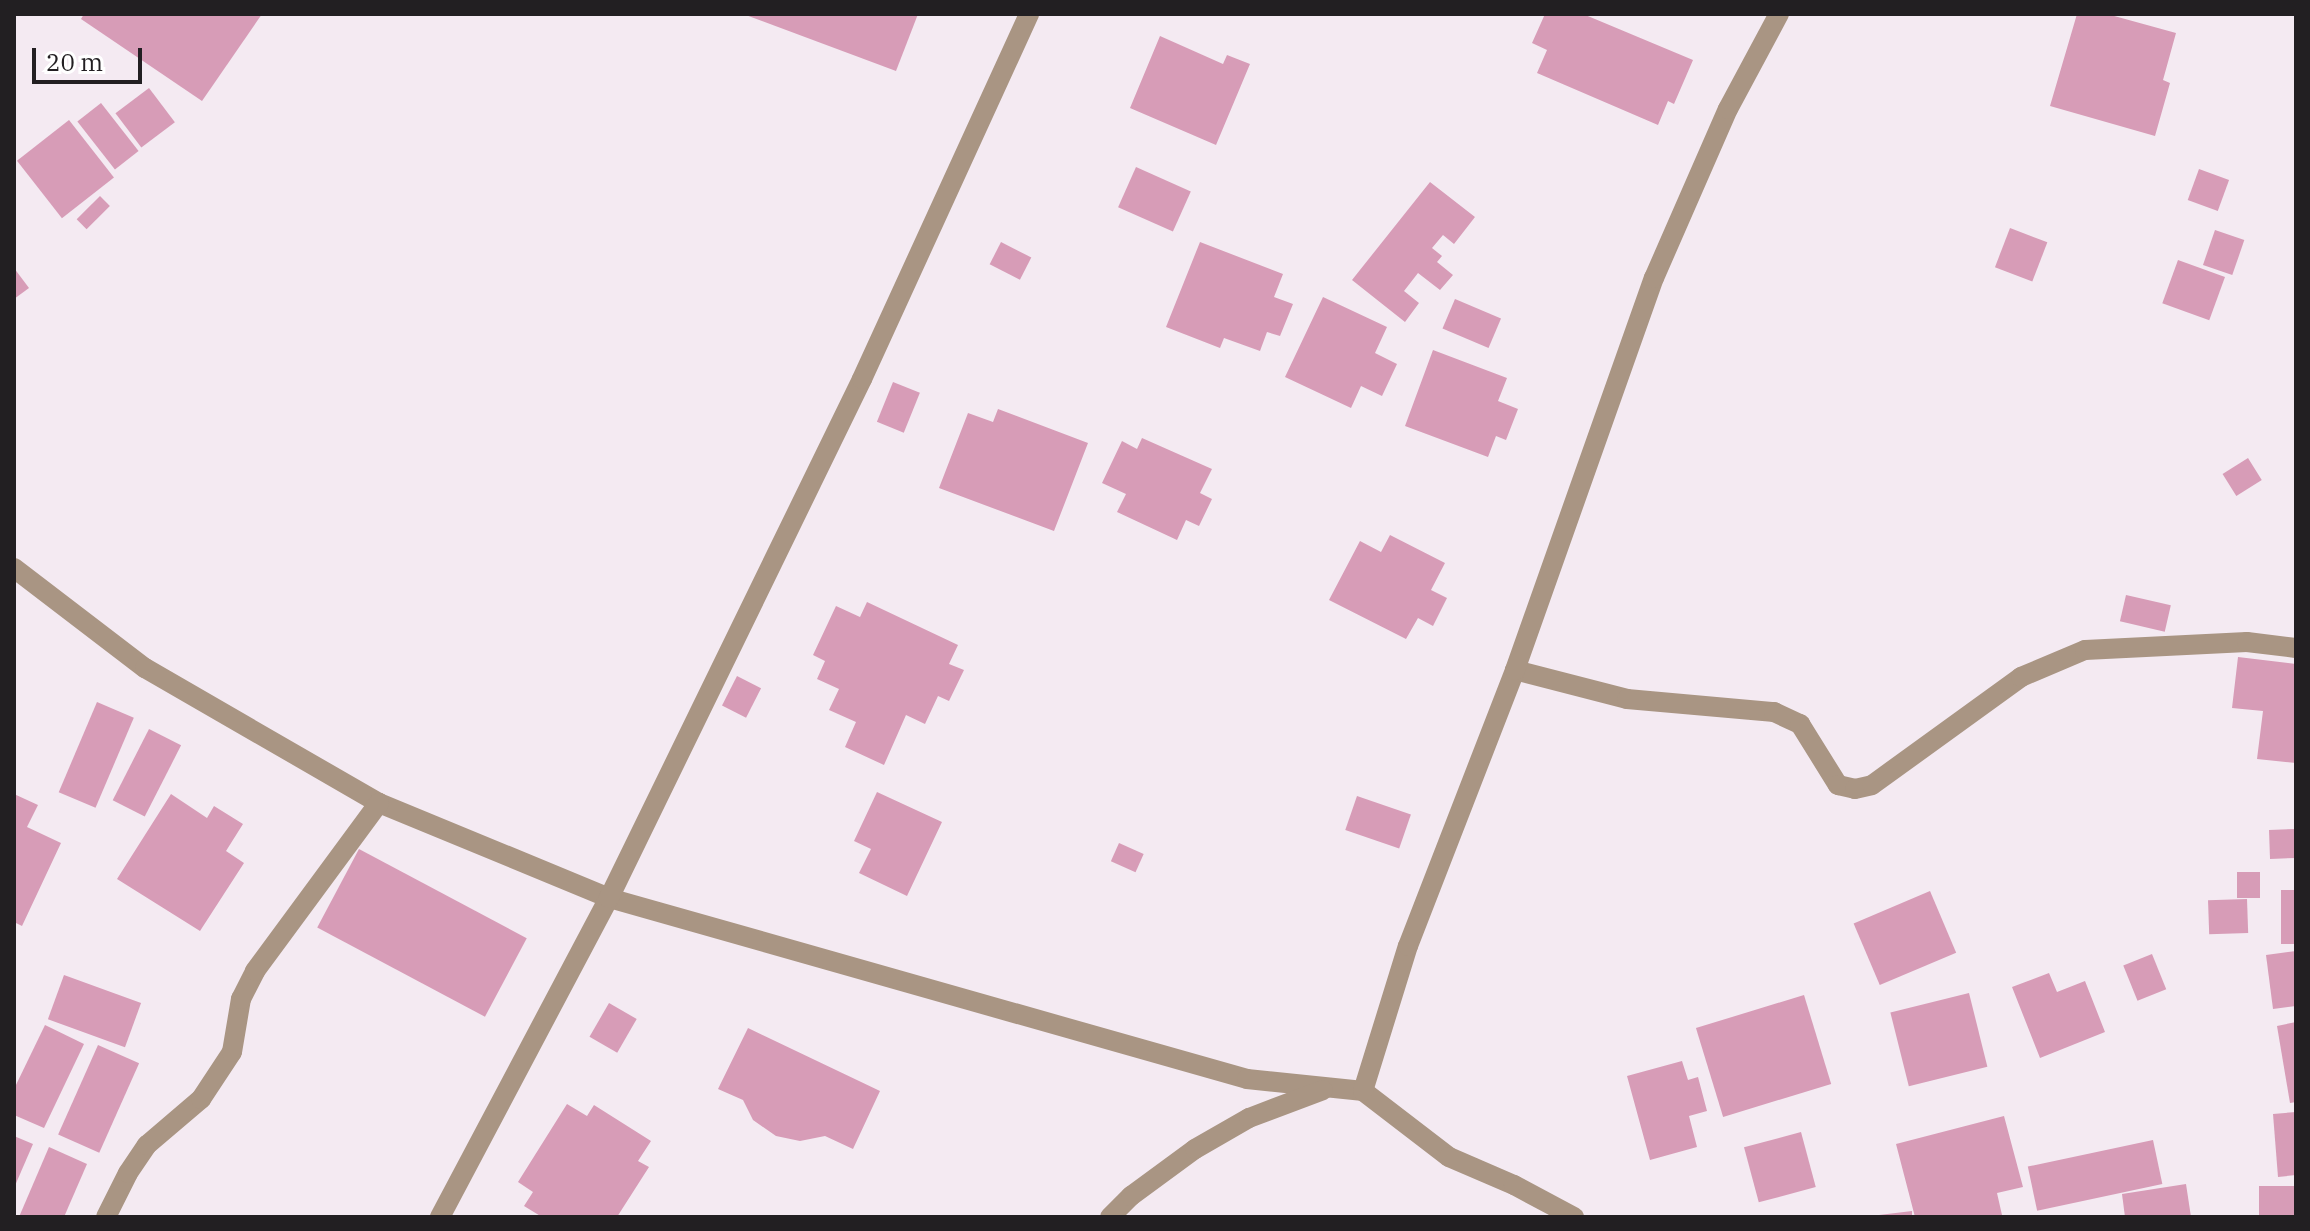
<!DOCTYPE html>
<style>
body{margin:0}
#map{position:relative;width:2310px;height:1231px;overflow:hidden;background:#f4eaf2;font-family:"IBM Plex Serif",serif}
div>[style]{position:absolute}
.building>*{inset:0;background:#d79cb7;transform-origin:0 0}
.minor>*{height:20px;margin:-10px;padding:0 10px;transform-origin:10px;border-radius:10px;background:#a99583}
span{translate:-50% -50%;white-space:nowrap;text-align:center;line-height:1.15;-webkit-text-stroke:7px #fff;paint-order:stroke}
.frame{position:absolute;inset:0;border:16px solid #221f22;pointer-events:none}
.scale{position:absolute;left:32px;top:48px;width:110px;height:36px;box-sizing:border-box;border:4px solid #221f22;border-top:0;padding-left:10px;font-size:24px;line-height:28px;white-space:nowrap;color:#221f22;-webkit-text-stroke:6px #fff;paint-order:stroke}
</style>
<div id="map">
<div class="building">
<div style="clip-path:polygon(84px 14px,262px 14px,202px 101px,81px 19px)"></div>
<div style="clip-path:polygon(743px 14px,918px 14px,896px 71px)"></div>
<div style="clip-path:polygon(1545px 14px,1583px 14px,1693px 60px,1674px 104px,1668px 101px,1658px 125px,1537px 73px,1547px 50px,1532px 43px)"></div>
<div style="clip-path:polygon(2077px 14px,2107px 14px,2176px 33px,2163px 80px,2170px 83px,2155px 136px,2050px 106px)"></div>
<div style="clip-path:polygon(1160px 36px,1223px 64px,1227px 55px,1250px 64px,1216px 145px,1130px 108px)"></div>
<div style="left:149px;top:88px;width:43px;height:42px;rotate:53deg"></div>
<div style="left:101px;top:103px;width:61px;height:30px;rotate:52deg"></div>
<div style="left:69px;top:120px;width:73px;height:66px;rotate:52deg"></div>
<div style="left:1136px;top:167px;width:60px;height:44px;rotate:24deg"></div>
<div style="left:2199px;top:169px;width:32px;height:33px;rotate:20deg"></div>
<div style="clip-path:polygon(1430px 182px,1475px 217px,1454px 244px,1443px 235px,1432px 248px,1442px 256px,1437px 262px,1453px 275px,1440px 290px,1418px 273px,1404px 291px,1419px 303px,1405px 322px,1352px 280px)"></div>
<div style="left:100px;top:196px;width:14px;height:33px;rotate:45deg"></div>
<div style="left:2010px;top:228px;width:40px;height:42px;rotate:21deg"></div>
<div style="left:2215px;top:230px;width:31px;height:37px;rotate:19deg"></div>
<div style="left:1001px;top:242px;width:34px;height:25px;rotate:27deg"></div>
<div style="clip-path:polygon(1200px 242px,1283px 274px,1274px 297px,1293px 304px,1280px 336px,1267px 332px,1260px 351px,1224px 338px,1220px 348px,1166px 327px)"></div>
<div style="left:2178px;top:260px;width:50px;height:46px;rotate:20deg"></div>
<div style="clip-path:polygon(14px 268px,29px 288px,14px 299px)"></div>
<div style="clip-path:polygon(1323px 297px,1387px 327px,1375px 353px,1397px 364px,1382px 396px,1361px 386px,1351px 408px,1285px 377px)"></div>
<div style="left:1455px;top:299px;width:50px;height:32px;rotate:23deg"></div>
<div style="clip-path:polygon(1433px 350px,1507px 378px,1498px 401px,1518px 409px,1506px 440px,1496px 436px,1488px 457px,1405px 426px)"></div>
<div style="left:893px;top:382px;width:29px;height:43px;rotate:22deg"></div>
<div style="clip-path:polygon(998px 409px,1088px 443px,1054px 531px,939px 488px,968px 413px,993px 422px)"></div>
<div style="clip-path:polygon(1142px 438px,1212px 469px,1200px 493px,1212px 499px,1199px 526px,1186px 520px,1177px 540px,1117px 512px,1126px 494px,1102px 483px,1122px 441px,1137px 449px)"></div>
<div style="left:2248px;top:458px;width:26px;height:30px;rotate:58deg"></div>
<div style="clip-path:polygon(1390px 535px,1445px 563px,1431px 590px,1447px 598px,1433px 626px,1418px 618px,1406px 639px,1329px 600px,1360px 541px,1381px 552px)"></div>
<div style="left:2126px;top:595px;width:46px;height:27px;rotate:13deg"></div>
<div style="clip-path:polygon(867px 602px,958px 645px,949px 664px,964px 670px,949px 701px,938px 696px,925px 724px,906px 715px,884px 765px,845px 747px,856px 722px,829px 710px,839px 689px,817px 679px,825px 661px,813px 655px,836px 606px,860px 617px)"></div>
<div style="clip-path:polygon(2238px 657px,2296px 664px,2296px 763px,2257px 759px,2263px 711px,2232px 708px)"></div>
<div style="left:737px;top:676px;width:27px;height:33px;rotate:27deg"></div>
<div style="left:97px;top:702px;width:40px;height:98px;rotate:23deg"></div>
<div style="left:149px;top:729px;width:36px;height:80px;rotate:27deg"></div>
<div style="clip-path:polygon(877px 792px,942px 822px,907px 896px,859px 873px,871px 849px,854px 841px)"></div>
<div style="clip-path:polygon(14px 794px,38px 805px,27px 827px,61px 843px,22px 926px,14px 922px)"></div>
<div style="clip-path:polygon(171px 794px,207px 818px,214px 806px,243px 824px,226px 851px,244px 863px,200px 931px,117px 879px)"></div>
<div style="left:1357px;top:796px;width:57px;height:36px;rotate:19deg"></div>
<div style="left:2295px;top:829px;width:29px;height:26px;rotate:88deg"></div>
<div style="left:1119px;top:843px;width:27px;height:20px;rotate:24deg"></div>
<div style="left:359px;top:849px;width:190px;height:89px;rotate:28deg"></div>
<div style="left:2237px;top:872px;width:23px;height:26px"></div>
<div style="left:2281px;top:890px;width:15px;height:54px"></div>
<div style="left:1930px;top:891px;width:67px;height:83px;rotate:67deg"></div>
<div style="left:2247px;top:899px;width:34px;height:39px;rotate:88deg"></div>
<div style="clip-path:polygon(2296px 951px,2296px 1006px,2273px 1009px,2266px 955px)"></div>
<div style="left:2152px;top:954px;width:38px;height:31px;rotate:68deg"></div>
<div style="clip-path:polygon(2049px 973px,2057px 992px,2085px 981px,2105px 1032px,2040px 1058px,2012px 987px)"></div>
<div style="left:64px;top:975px;width:82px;height:47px;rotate:20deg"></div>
<div style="left:1969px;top:993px;width:76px;height:81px;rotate:76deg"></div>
<div style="left:1804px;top:995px;width:93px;height:113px;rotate:73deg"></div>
<div style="left:609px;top:1003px;width:32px;height:39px;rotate:30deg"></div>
<div style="clip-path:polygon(2296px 1022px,2296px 1102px,2290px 1103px,2277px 1026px)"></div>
<div style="clip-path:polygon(45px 1025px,84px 1044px,44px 1128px,14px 1115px,14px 1089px)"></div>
<div style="clip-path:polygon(748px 1028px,880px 1091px,853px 1149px,825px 1136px,800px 1141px,776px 1136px,753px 1120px,743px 1100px,718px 1089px)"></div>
<div style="left:98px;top:1045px;width:45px;height:98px;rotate:24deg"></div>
<div style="clip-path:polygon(1682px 1061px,1688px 1080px,1698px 1077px,1707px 1111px,1689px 1116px,1697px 1147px,1650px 1160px,1627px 1076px)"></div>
<div style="clip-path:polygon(567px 1104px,587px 1116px,594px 1105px,651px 1141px,638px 1161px,649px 1167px,617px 1217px,542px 1217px,524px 1206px,533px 1192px,518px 1182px)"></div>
<div style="clip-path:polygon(2296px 1112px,2296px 1175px,2278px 1177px,2273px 1114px)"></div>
<div style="clip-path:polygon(2004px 1116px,2023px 1187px,1997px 1193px,2002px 1215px,1915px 1217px,1896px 1144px)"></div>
<div style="left:1801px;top:1132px;width:57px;height:59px;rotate:75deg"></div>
<div style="clip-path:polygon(14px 1136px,33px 1144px,14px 1188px)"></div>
<div style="left:2153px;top:1140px;width:45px;height:128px;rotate:78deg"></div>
<div style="clip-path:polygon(49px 1147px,87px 1164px,64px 1217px,19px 1217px)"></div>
<div style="clip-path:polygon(2186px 1184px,2191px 1217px,2125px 1217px,2122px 1194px)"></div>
<div style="left:2296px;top:1186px;width:31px;height:37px;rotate:90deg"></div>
<div style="clip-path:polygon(1912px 1211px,1912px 1217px,1879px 1217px,1879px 1215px)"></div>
</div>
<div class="minor">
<div style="left:14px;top:568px;width:165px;rotate:37.4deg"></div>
<div style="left:145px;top:668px;width:270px;rotate:30deg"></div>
<div style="left:379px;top:803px;width:249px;rotate:22.4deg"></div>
<div style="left:609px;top:898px;width:663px;rotate:15.84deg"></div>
<div style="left:1247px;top:1079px;width:117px;rotate:5.9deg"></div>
<div style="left:1363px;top:1091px;width:108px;rotate:37.5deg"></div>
<div style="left:1449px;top:1157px;width:71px;rotate:23.3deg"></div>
<div style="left:1514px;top:1185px;width:68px;rotate:28.1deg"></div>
<div style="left:1515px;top:670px;width:116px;rotate:14.5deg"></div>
<div style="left:1627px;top:699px;width:148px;rotate:5.1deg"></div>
<div style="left:1774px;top:712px;width:29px;rotate:25deg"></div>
<div style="left:1800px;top:724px;width:72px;rotate:58.1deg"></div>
<div style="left:1838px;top:785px;width:17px;rotate:13deg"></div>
<div style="left:1855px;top:789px;width:17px;rotate:-13deg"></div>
<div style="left:1872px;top:785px;width:184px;rotate:-35.9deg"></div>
<div style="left:2021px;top:677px;width:69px;rotate:-22.9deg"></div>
<div style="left:2085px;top:650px;width:162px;rotate:-2.8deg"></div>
<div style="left:2247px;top:642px;width:49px;rotate:7deg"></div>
<div style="left:1363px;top:1091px;width:152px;rotate:-72.8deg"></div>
<div style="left:1408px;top:946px;width:296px;rotate:-68.8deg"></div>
<div style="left:1515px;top:670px;width:416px;rotate:-70.5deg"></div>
<div style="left:1654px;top:278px;width:184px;rotate:-66.4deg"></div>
<div style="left:1728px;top:109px;width:108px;rotate:-61.8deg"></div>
<div style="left:106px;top:1217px;width:49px;rotate:-63.4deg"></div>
<div style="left:128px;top:1173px;width:34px;rotate:-56deg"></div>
<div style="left:147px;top:1145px;width:71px;rotate:-40.4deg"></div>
<div style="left:201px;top:1099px;width:56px;rotate:-56.6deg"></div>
<div style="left:232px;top:1052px;width:54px;rotate:-80.4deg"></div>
<div style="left:241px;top:999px;width:31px;rotate:-63deg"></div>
<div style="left:255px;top:971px;width:209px;rotate:-53.6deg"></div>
<div style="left:440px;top:1217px;width:361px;rotate:-62.1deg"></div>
<div style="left:609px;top:898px;width:577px;rotate:-64.01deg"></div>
<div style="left:862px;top:379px;width:401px;rotate:-65.4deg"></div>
<div style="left:1110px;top:1217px;width:30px;rotate:-45deg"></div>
<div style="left:1131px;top:1196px;width:79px;rotate:-36.3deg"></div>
<div style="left:1195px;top:1149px;width:62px;rotate:-29.9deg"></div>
<div style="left:1249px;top:1118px;width:79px;rotate:-20.7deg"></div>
</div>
<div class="frame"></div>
<div class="scale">20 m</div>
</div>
